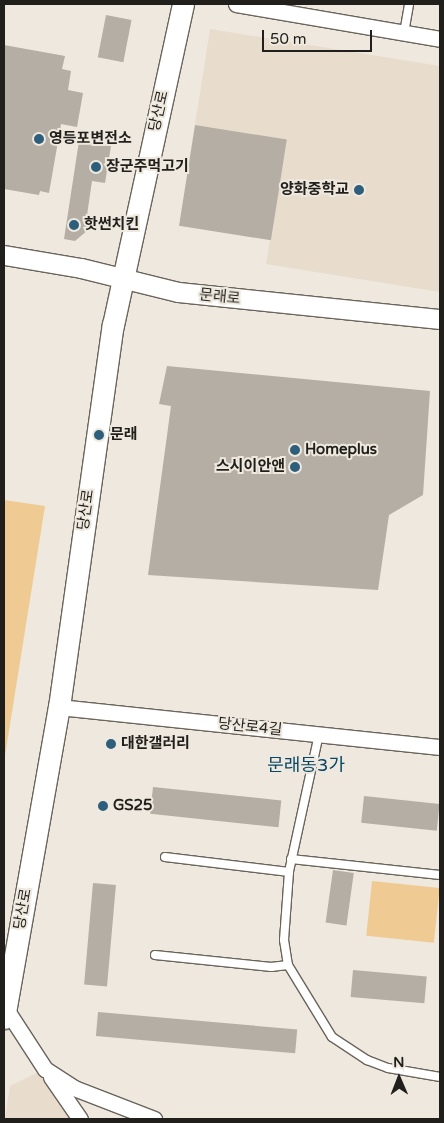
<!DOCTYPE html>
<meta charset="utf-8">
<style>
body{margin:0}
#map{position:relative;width:444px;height:1123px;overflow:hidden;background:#eee8de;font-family:"Varela Round","Noto Sans KR",sans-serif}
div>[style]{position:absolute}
.built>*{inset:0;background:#e8ddcc}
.green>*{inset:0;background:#efcb93;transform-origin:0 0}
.building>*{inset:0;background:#b4aea4;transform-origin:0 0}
.roads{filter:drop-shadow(1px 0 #6a645b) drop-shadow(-1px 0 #6a645b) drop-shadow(0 1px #6a645b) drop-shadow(0 -1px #6a645b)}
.service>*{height:8px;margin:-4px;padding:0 4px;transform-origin:4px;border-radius:4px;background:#fff}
.minor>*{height:15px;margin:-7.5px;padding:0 7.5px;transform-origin:7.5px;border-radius:7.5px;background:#fff}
.tertiary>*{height:19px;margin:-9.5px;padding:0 9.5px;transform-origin:9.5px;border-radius:9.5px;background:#fff}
.secondary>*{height:21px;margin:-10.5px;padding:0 10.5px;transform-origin:10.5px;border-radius:10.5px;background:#fff}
.dots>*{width:14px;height:14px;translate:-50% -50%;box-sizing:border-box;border:2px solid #eee8de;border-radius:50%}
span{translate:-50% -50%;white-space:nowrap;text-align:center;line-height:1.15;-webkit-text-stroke:4px #eee8de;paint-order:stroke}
.street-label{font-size:15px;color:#211f1b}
.poi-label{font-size:15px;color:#211f1b;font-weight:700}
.left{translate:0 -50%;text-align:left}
.right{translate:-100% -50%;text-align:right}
.quarter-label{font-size:18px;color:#064666}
.frame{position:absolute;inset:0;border:5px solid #211f1b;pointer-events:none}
.north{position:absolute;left:374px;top:1053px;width:50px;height:50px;-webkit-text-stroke:4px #eee8de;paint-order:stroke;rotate:359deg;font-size:14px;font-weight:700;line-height:20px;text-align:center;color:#211f1b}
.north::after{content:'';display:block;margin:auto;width:18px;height:22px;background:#211f1b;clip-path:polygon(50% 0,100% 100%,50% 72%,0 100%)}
.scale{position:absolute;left:262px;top:30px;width:110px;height:22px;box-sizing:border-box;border:2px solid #211f1b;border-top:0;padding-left:6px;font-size:15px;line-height:18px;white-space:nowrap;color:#211f1b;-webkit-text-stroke:4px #eee8de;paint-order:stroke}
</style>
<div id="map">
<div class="built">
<div style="clip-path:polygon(210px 29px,440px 66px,440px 292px,266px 264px,287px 140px,195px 125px)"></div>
<div style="clip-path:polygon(45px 1069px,78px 1119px,5px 1119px,10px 1086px)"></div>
</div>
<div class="green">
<div style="clip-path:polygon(4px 500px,45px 506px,4px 762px)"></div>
<div style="left:372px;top:881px;width:68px;height:55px;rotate:6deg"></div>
</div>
<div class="building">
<div style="left:106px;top:15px;width:26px;height:43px;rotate:11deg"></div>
<div style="clip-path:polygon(4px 45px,65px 56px,62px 69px,71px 71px,68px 90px,83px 93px,77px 127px,61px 124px,49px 193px,40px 191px,39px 195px,4px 189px)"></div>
<div style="left:195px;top:125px;width:93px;height:102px;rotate:9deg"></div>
<div style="clip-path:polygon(79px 141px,111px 146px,105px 183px,92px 181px,86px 222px,95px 224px,75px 241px,64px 239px)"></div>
<div style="clip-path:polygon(167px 366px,430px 391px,423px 495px,389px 515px,378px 590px,148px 575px,171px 406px,159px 404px)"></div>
<div style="left:153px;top:787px;width:129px;height:27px;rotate:6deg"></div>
<div style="left:364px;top:796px;width:76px;height:27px;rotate:6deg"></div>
<div style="left:333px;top:870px;width:21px;height:53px;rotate:8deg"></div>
<div style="left:93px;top:883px;width:23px;height:102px;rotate:5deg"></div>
<div style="left:353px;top:970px;width:74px;height:27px;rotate:5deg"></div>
<div style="left:98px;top:1012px;width:200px;height:24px;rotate:5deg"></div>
</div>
<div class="roads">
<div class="service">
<div style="left:404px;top:33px;width:29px;rotate:-80deg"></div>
<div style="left:319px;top:734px;width:141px;rotate:102.3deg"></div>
<div style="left:289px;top:872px;width:68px;rotate:94.2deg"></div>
<div style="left:284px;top:940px;width:25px;rotate:81deg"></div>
<div style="left:288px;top:965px;width:84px;rotate:58.6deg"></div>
<div style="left:332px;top:1037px;width:42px;rotate:33.3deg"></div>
<div style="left:367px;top:1060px;width:22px;rotate:21deg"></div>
<div style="left:388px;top:1068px;width:53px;rotate:9.8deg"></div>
<div style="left:165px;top:857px;width:125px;rotate:6.9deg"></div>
<div style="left:291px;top:859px;width:150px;rotate:6.1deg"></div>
<div style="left:155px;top:955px;width:117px;rotate:5.9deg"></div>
<div style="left:271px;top:967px;width:17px;rotate:-7deg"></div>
</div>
<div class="minor">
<div style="left:236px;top:4px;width:207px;rotate:9.7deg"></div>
<div style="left:59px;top:707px;width:383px;rotate:6deg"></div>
<div style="left:6px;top:1009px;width:72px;rotate:57deg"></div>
<div style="left:45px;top:1069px;width:35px;rotate:33deg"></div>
<div style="left:74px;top:1088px;width:86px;rotate:21.2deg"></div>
<div style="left:51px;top:1077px;width:51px;rotate:55.4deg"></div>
</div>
<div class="tertiary">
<div style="left:4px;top:255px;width:78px;rotate:9.6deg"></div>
<div style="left:81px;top:268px;width:100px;rotate:13.9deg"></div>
<div style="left:178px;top:292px;width:263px;rotate:5.9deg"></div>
</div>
<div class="secondary">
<div style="left:4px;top:1018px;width:316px;rotate:-80deg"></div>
<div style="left:59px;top:707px;width:386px;rotate:-82deg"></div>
<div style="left:113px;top:325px;width:329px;rotate:-77.7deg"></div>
</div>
</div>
<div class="dots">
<div style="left:39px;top:139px;background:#2d5e7c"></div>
<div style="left:96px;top:167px;background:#2d5e7c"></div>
<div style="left:359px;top:190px;background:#2d5e7c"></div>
<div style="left:74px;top:225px;background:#2d5e7c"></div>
<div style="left:99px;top:435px;background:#2d5e7c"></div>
<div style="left:295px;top:450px;background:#2d5e7c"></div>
<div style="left:295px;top:467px;background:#2d5e7c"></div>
<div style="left:111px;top:744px;background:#2d5e7c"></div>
<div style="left:103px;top:806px;background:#2d5e7c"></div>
</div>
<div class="street-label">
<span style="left:159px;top:111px;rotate:-77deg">당산로</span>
<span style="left:220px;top:297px;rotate:6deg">문래로</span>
<span style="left:86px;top:510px;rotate:-82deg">당산로</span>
<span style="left:250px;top:727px;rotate:6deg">당산로4길</span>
<span style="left:23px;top:909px;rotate:-80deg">당산로</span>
</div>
<div class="poi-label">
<span class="left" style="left:49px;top:139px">영등포변전소</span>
<span class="left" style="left:106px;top:167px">장군주먹고기</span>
<span class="right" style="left:349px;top:190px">양화중학교</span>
<span class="left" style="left:84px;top:225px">핫썬치킨</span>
<span class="left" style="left:110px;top:435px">문래</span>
<span class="left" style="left:305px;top:450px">Homeplus</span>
<span class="right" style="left:285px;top:467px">스시이안앤</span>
<span class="left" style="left:121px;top:744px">대한갤러리</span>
<span class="left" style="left:113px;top:806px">GS25</span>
</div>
<div class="quarter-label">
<span style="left:306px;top:765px">문래동3가</span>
</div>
<div class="frame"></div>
<div class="north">N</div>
<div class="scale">50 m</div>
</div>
